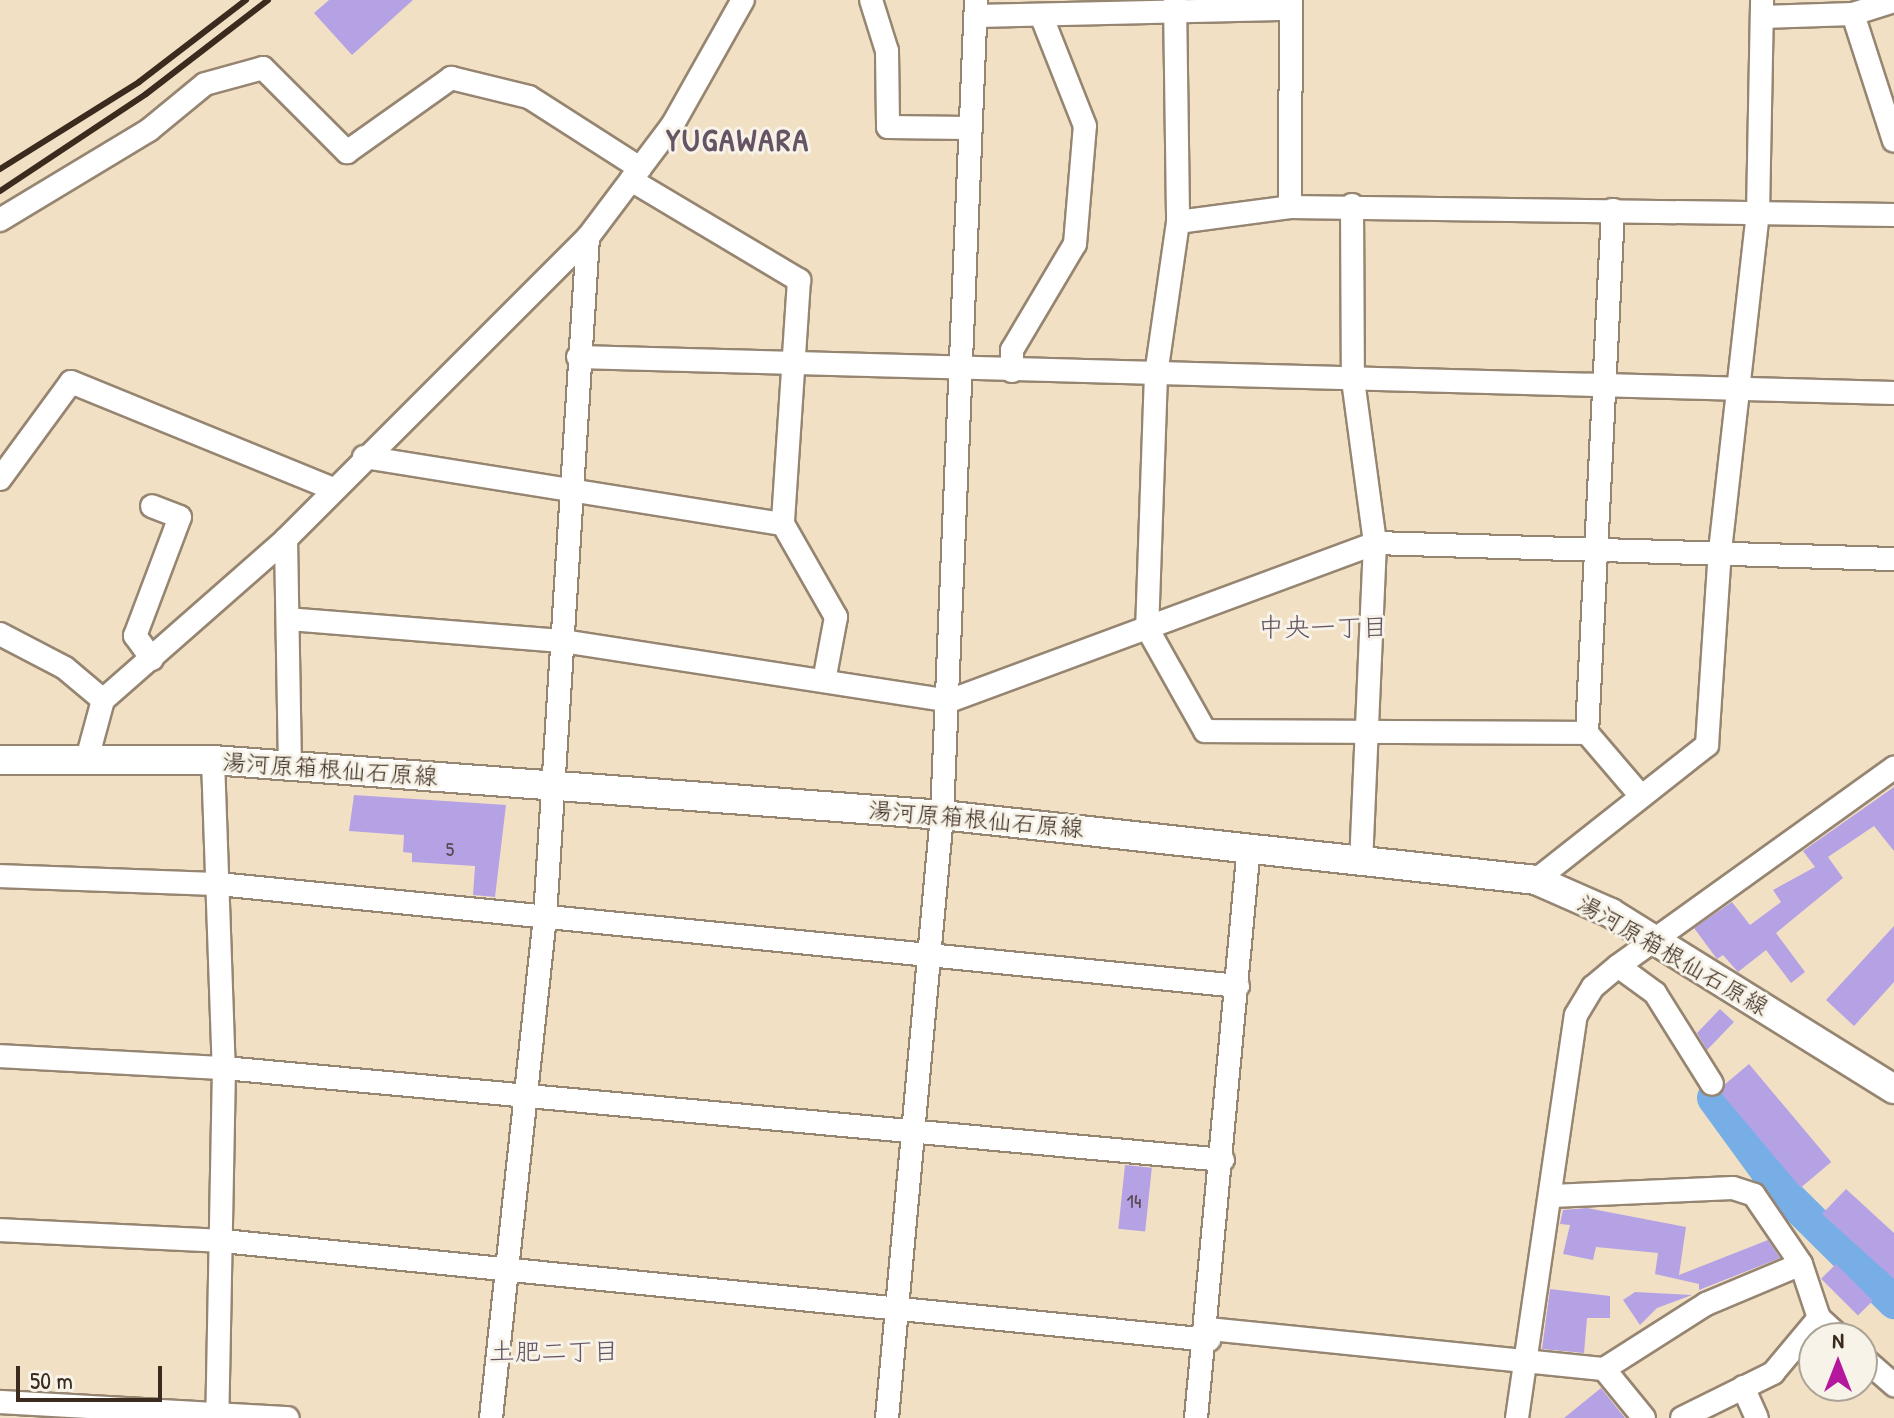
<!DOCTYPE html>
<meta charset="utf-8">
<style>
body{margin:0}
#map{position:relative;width:1894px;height:1418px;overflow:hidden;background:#f2e0c4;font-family:"Patrick Hand","Klee One",sans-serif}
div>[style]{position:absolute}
.river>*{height:34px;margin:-17px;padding:0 17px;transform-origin:17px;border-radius:17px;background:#77aee6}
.building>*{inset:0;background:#b4a2e4;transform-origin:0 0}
.roads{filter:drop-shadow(2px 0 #968571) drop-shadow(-2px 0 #968571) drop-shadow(0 2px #968571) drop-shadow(0 -2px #968571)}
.minor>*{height:22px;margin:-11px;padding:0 11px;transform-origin:11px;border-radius:11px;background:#fff}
.major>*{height:28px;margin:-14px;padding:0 14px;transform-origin:14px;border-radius:14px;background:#fff}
.rail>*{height:6px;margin:-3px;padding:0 3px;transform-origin:3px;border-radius:3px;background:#3b2a1e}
span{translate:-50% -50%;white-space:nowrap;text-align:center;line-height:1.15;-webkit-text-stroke:6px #f7f3e8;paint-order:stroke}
.number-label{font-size:20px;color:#594850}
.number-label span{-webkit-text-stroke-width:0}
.street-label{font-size:24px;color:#3b2a1e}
.neighbourhood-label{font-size:26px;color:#655463}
.district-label{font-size:32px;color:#655463;font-weight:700;letter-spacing:2px}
.north{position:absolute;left:1798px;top:1322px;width:80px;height:80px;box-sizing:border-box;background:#f7f3e8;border:2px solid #aca397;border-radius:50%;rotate:0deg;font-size:22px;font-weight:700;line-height:32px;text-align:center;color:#3b2a1e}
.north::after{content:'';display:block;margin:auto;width:28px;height:36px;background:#b5179e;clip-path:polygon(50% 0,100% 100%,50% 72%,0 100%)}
.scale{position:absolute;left:16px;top:1366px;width:146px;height:36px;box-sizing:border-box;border:4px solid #3b2a1e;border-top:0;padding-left:10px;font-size:24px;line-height:28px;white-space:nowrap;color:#3b2a1e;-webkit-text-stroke:6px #f7f3e8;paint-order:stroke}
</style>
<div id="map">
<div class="river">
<div style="left:1714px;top:1098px;width:112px;rotate:54deg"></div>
<div style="left:1780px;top:1189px;width:161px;rotate:44.7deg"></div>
</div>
<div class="building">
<div style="clip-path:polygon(329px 0,413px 0,352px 55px,314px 13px)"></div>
<div style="clip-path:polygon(1894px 787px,1894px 851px,1874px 826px,1828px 857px,1843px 878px,1776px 933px,1805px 972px,1791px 983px,1766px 950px,1738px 972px,1723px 955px,1717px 959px,1694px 928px,1732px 902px,1750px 925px,1781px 902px,1773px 890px,1815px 867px,1803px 851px)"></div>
<div style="clip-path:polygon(354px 795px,506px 805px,495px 897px,473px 895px,475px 866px,412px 862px,412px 853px,403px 852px,404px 835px,349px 831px)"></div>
<div style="clip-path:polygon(1894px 926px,1894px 982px,1854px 1026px,1826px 1000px)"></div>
<div style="clip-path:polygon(1720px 1009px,1734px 1022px,1707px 1050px,1697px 1033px)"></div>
<div style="left:1749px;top:1064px;width:128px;height:40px;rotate:50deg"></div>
<div style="left:1125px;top:1165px;width:27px;height:64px;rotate:6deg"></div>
<div style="clip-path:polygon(1846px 1189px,1894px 1233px,1894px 1279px,1822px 1214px)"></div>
<div style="clip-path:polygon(1587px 1208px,1686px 1227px,1679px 1275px,1768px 1240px,1780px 1258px,1699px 1290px,1699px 1284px,1655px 1274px,1658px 1253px,1596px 1247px,1593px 1260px,1563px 1254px,1570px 1225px,1560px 1224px,1563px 1210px)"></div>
<div style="left:1836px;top:1264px;width:52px;height:21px;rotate:45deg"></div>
<div style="clip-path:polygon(1550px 1289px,1610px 1296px,1610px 1318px,1587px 1318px,1584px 1353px,1542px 1349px)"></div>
<div style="clip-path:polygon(1635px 1292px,1692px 1295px,1657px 1308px,1640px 1325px,1623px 1300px)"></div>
<div style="clip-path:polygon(1601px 1388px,1625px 1418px,1564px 1418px)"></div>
</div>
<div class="roads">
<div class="minor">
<div style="left:871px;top:0;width:53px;rotate:72.6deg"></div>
<div style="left:887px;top:51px;width:76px;rotate:89.2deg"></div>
<div style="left:888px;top:127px;width:80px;rotate:0.7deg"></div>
<div style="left:1175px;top:0;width:222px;rotate:89.2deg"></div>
<div style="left:1178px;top:222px;width:154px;rotate:98.2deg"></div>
<div style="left:1156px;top:374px;width:254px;rotate:92deg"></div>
<div style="left:1147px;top:628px;width:118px;rotate:60.6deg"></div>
<div style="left:1205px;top:731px;width:382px;rotate:0.3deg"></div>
<div style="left:1587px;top:733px;width:82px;rotate:49.5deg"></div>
<div style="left:1291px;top:0;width:207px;rotate:90.3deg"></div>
<div style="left:1290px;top:207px;width:604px;rotate:0.76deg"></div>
<div style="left:1853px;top:14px;width:133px;rotate:72.1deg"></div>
<div style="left:976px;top:16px;width:315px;rotate:-1.3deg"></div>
<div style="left:1762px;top:17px;width:91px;rotate:-1.9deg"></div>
<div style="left:1853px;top:14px;width:43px;rotate:-17.6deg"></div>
<div style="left:631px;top:180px;width:196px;rotate:30.8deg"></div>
<div style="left:799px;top:280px;width:245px;rotate:93.8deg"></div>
<div style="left:783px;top:524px;width:107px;rotate:60.3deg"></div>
<div style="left:836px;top:617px;width:65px;rotate:100.6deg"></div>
<div style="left:1352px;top:205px;width:175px;rotate:89.7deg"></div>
<div style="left:1353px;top:380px;width:164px;rotate:82.3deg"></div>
<div style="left:1375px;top:543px;width:315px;rotate:92.5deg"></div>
<div style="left:0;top:220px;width:174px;rotate:-31.1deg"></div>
<div style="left:149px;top:130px;width:72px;rotate:-39.4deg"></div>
<div style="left:205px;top:84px;width:60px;rotate:-15.4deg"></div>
<div style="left:263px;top:68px;width:119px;rotate:45deg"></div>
<div style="left:347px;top:152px;width:128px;rotate:-35.4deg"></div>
<div style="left:451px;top:78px;width:80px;rotate:13.7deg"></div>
<div style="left:529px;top:97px;width:132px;rotate:32.6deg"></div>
<div style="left:1178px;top:222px;width:113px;rotate:-7.6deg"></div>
<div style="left:578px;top:357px;width:1316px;rotate:1.57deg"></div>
<div style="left:1012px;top:371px;width:21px;rotate:-90deg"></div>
<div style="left:1012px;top:350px;width:123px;rotate:-59.3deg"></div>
<div style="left:1075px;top:244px;width:118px;rotate:-85.2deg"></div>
<div style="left:1085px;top:126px;width:119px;rotate:-111.6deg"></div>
<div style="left:364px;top:457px;width:424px;rotate:9.1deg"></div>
<div style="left:0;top:479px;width:120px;rotate:-53.8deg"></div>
<div style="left:71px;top:382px;width:283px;rotate:22.2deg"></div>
<div style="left:286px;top:539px;width:227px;rotate:89deg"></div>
<div style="left:288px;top:619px;width:276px;rotate:4.6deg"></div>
<div style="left:563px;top:641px;width:391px;rotate:8.8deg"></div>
<div style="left:949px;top:701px;width:454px;rotate:-20.3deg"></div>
<div style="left:1375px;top:543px;width:519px;rotate:1.77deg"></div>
<div style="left:0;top:634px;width:73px;rotate:27.6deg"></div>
<div style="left:65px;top:668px;width:50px;rotate:40.1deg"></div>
<div style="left:152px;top:659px;width:29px;rotate:-126deg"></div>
<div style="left:135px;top:636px;width:127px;rotate:-69.3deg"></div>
<div style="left:180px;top:517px;width:30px;rotate:-159deg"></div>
<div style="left:1587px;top:733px;width:524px;rotate:-87.15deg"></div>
<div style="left:87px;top:759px;width:61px;rotate:-74.8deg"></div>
<div style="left:103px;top:700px;width:244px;rotate:-41.3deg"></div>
<div style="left:286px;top:539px;width:427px;rotate:-45deg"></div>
<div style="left:213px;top:760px;width:308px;rotate:88deg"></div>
<div style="left:224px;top:1068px;width:350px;rotate:91.1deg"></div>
<div style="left:0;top:876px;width:218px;rotate:2.1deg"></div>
<div style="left:218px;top:884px;width:1025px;rotate:5.71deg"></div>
<div style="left:1536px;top:880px;width:218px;rotate:-38.3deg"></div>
<div style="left:1707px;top:745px;width:194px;rotate:-86.2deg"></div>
<div style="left:1720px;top:551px;width:340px;rotate:-83.6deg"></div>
<div style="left:1758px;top:213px;width:213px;rotate:-88.9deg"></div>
<div style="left:1618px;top:966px;width:46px;rotate:36.1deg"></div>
<div style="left:1655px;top:993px;width:107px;rotate:57.9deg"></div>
<div style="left:0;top:1056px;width:224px;rotate:3.1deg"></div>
<div style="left:224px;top:1068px;width:1003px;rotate:5.26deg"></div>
<div style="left:1552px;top:1196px;width:181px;rotate:-2.5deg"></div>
<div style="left:1733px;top:1188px;width:22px;rotate:18deg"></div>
<div style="left:1754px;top:1195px;width:83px;rotate:55.7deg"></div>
<div style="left:1801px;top:1264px;width:57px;rotate:71.6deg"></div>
<div style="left:1819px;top:1318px;width:30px;rotate:42deg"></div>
<div style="left:0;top:1230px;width:223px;rotate:2.8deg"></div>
<div style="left:223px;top:1241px;width:991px;rotate:5.73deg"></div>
<div style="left:1209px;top:1329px;width:397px;rotate:5.8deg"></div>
<div style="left:1604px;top:1369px;width:63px;rotate:50.8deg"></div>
<div style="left:1862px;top:1357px;width:43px;rotate:41.2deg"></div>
<div style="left:1604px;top:1369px;width:121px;rotate:-32.5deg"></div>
<div style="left:1706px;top:1304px;width:103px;rotate:-22.8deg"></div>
<div style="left:1743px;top:1387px;width:34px;rotate:66deg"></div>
<div style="left:0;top:1402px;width:288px;rotate:3.2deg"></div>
<div style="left:491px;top:1418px;width:504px;rotate:-83.85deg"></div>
<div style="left:545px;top:917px;width:681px;rotate:-86.38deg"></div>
<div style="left:588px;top:237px;width:141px;rotate:-53deg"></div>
<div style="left:673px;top:124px;width:142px;rotate:-60.6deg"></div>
<div style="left:887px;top:1418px;width:606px;rotate:-84.79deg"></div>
<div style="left:942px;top:815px;width:816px;rotate:-87.61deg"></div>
<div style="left:1196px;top:1418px;width:574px;rotate:-84.71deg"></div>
<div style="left:1517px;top:1418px;width:407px;rotate:-81.7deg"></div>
<div style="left:1576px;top:1015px;width:33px;rotate:-59deg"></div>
<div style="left:1593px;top:987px;width:33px;rotate:-40deg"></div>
<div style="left:1618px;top:966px;width:340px;rotate:-35.7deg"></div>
<div style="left:1682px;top:1418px;width:102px;rotate:-26.3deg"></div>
<div style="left:1773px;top:1373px;width:72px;rotate:-50.1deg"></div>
</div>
<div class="major">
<div style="left:0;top:760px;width:213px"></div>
<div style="left:213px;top:760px;width:731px;rotate:4.31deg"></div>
<div style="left:942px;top:815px;width:598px;rotate:6.24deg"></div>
<div style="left:1536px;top:880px;width:82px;rotate:23.7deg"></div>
<div style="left:1611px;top:913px;width:333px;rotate:31.9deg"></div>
</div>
</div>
<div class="rail">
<div style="left:0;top:169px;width:164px;rotate:-32deg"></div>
<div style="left:139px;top:82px;width:135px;rotate:-37.5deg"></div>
<div style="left:0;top:191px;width:175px;rotate:-33.6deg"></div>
<div style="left:146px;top:94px;width:154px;rotate:-37.6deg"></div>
</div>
<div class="number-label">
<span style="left:450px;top:848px">5</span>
<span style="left:1134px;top:1200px">14</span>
</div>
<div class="street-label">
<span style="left:330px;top:769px;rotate:4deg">湯河原箱根仙石原線</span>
<span style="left:976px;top:819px;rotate:5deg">湯河原箱根仙石原線</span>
<span style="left:1673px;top:955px;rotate:30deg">湯河原箱根仙石原線</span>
</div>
<div class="neighbourhood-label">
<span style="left:1323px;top:627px">中央一丁目</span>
<span style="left:554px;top:1351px">土肥二丁目</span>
</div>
<div class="district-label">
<span style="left:738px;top:140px">YUGAWARA</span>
</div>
<div class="north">N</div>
<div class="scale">50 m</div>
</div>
